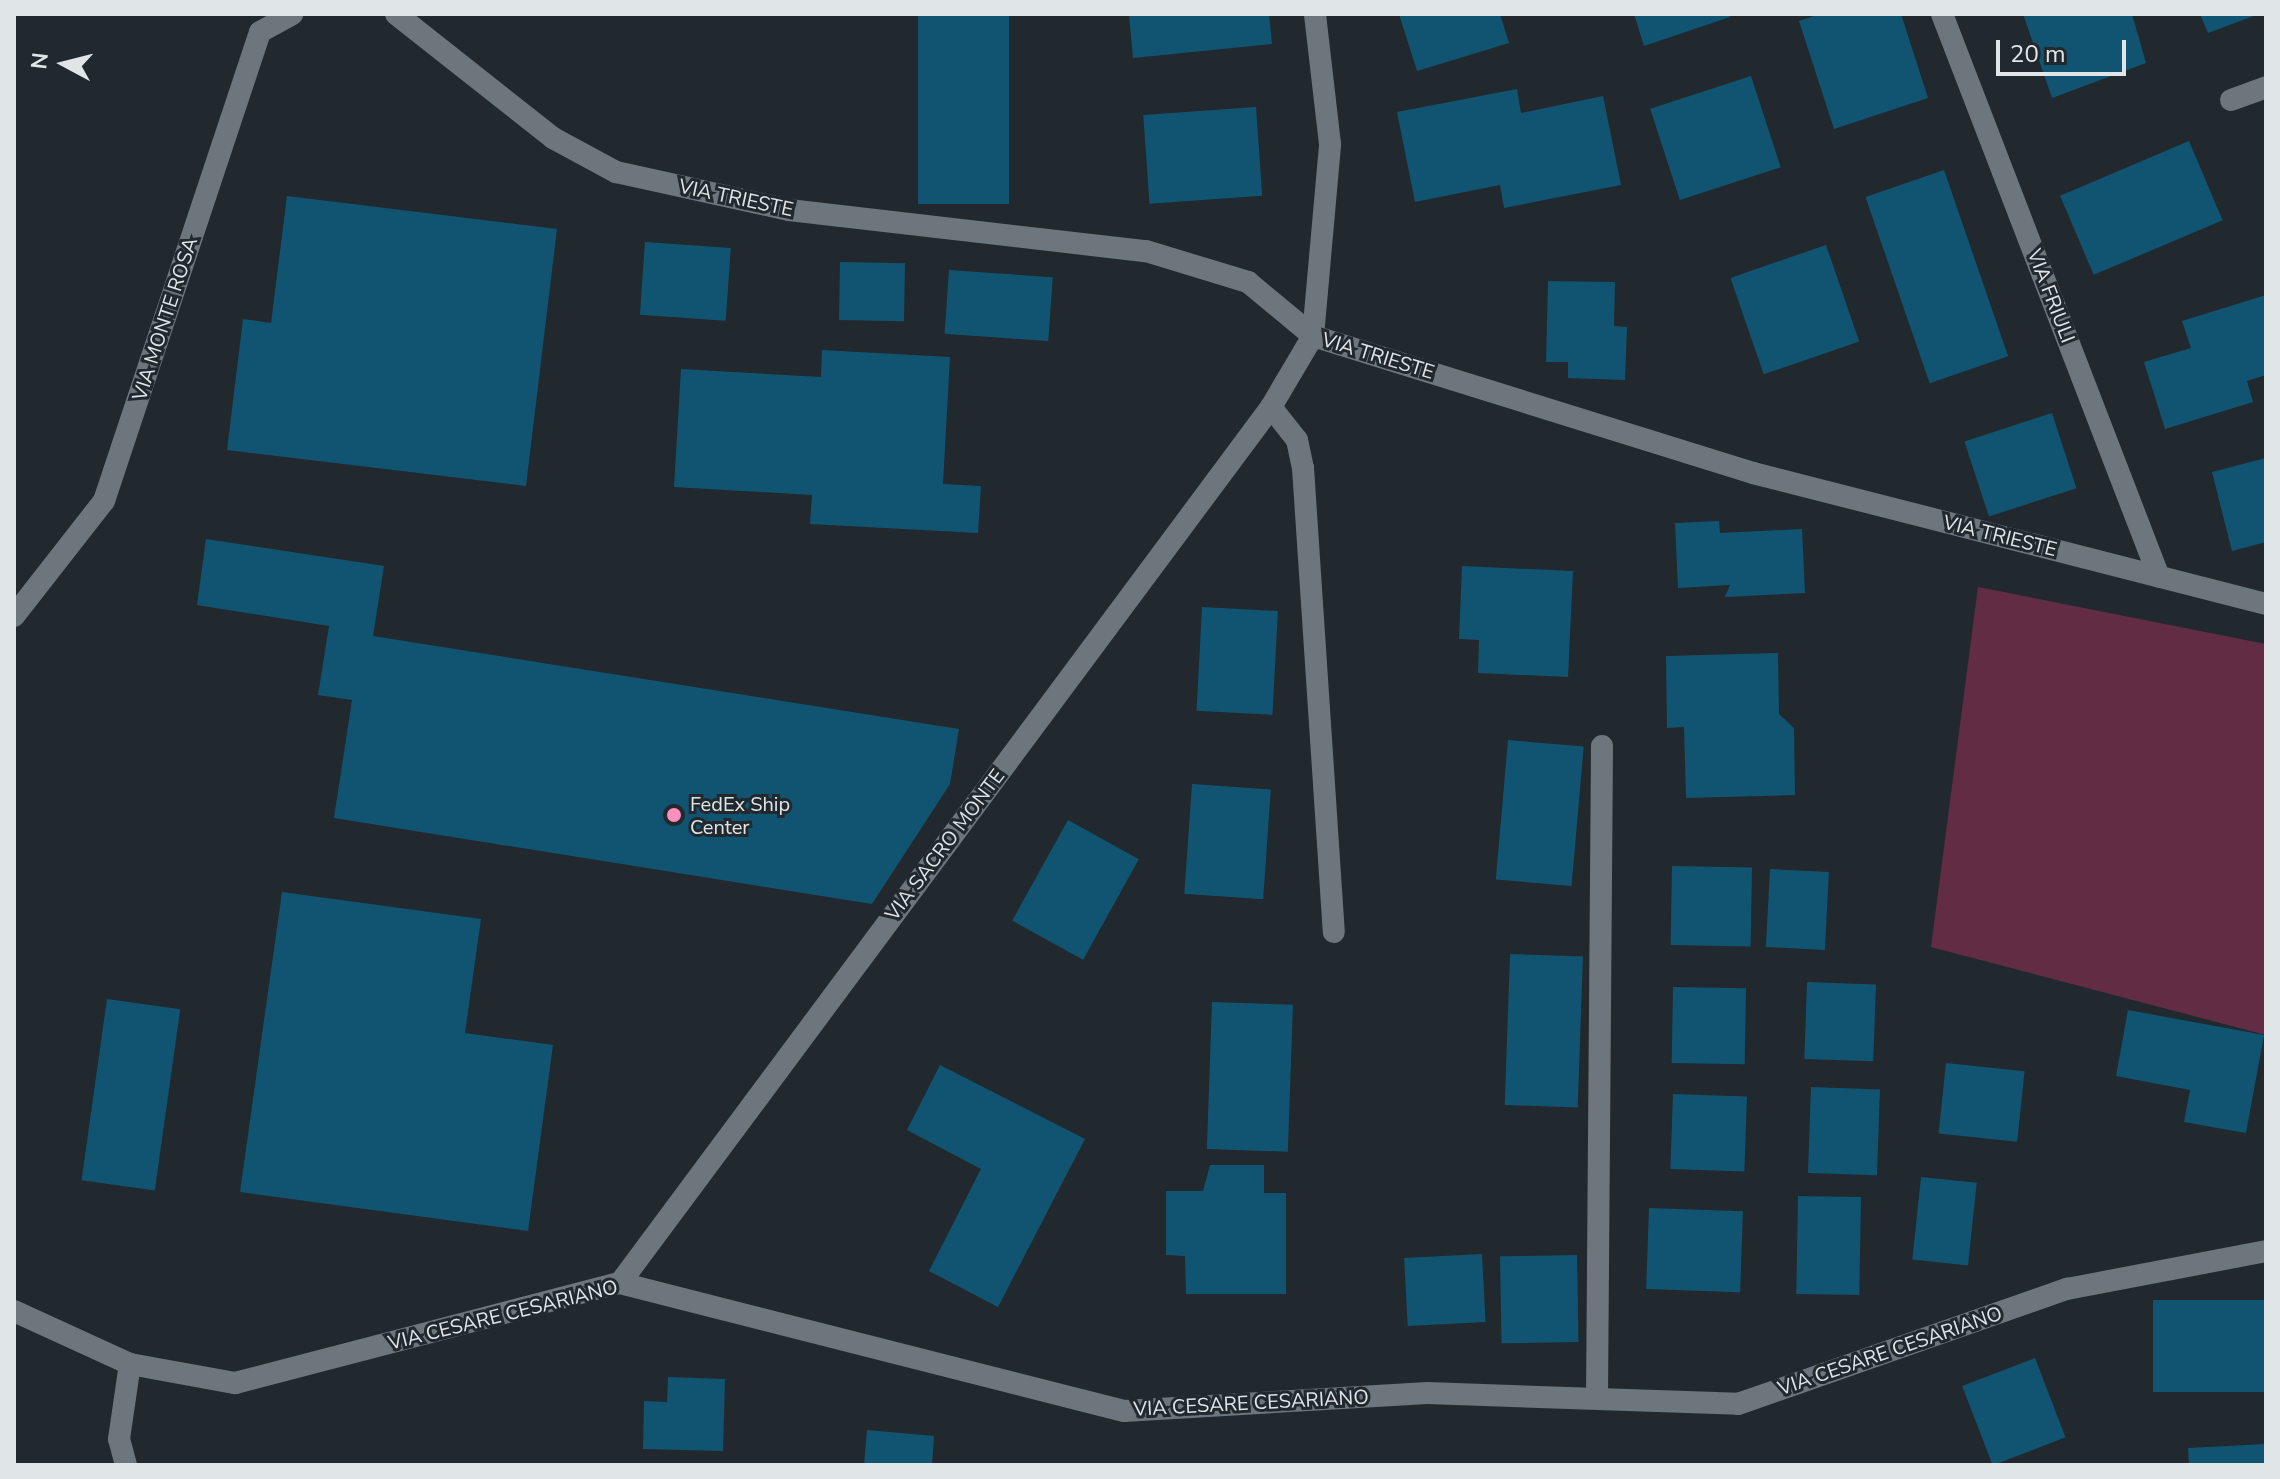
<!DOCTYPE html>
<style>
body{margin:0}
#map{position:relative;width:2280px;height:1479px;overflow:hidden;background:#21292e;font-family:"Nunito Sans",sans-serif}
div>[style]{position:absolute}
.green>*{inset:0;background:#622d44}
.building>*{inset:0;background:#115471;transform-origin:0 0}
.service>*{height:22px;margin:-11px;padding:0 11px;transform-origin:11px;border-radius:11px;background:#6d767c}
.minor>*{height:22px;margin:-11px;padding:0 11px;transform-origin:11px;border-radius:11px;background:#6d767c}
.dots>*{width:22px;height:22px;translate:-50% -50%;box-sizing:border-box;border:4px solid #21292e;border-radius:50%}
span{translate:-50% -50%;white-space:nowrap;text-align:center;line-height:1.15;-webkit-text-stroke:6px #21292e;paint-order:stroke}
.street-label{font-size:20px;color:#e0e5e8}
.poi-label{font-size:20px;color:#e0e5e8}
.left{translate:0 -50%;text-align:left}
.frame{position:absolute;inset:0;border:16px solid #e0e5e8;pointer-events:none}
.north{position:absolute;left:24px;top:24px;width:80px;height:80px;-webkit-text-stroke:6px #21292e;paint-order:stroke;rotate:277deg;font-size:22px;font-weight:700;line-height:32px;text-align:center;color:#e0e5e8}
.north::after{content:'';display:block;margin:auto;width:28px;height:36px;background:#e0e5e8;clip-path:polygon(50% 0,100% 100%,50% 72%,0 100%)}
.scale{position:absolute;left:1996px;top:40px;width:130px;height:36px;box-sizing:border-box;border:4px solid #e0e5e8;border-top:0;padding-left:10px;font-size:24px;line-height:28px;white-space:nowrap;color:#e0e5e8;-webkit-text-stroke:6px #21292e;paint-order:stroke}
</style>
<div id="map">
<div class="green">
<div style="clip-path:polygon(1978px 587px,2266px 644px,2266px 1035px,1931px 947px)"></div>
</div>
<div class="building">
<div style="left:918px;top:14px;width:91px;height:190px"></div>
<div style="clip-path:polygon(1129px 14px,1269px 14px,1272px 44px,1133px 58px)"></div>
<div style="clip-path:polygon(1399px 14px,1500px 14px,1509px 43px,1417px 71px)"></div>
<div style="clip-path:polygon(1634px 14px,1729px 14px,1730px 17px,1644px 46px)"></div>
<div style="clip-path:polygon(1820px 14px,1901px 14px,1928px 98px,1834px 129px,1799px 21px)"></div>
<div style="clip-path:polygon(2023px 14px,2132px 14px,2146px 63px,2052px 98px)"></div>
<div style="clip-path:polygon(2200px 14px,2259px 14px,2208px 33px)"></div>
<div style="left:1751px;top:76px;width:96px;height:106px;rotate:72deg"></div>
<div style="clip-path:polygon(1517px 89px,1521px 113px,1603px 96px,1621px 185px,1504px 208px,1500px 185px,1415px 202px,1397px 112px)"></div>
<div style="left:1256px;top:107px;width:89px;height:113px;rotate:86deg"></div>
<div style="left:2189px;top:141px;width:86px;height:140px;rotate:67deg"></div>
<div style="left:1944px;top:170px;width:197px;height:83px;rotate:71deg"></div>
<div style="clip-path:polygon(287px 196px,557px 229px,526px 486px,227px 450px,243px 319px,271px 323px)"></div>
<div style="left:645px;top:242px;width:86px;height:73px;rotate:4deg"></div>
<div style="left:1826px;top:245px;width:102px;height:101px;rotate:71deg"></div>
<div style="left:840px;top:262px;width:65px;height:58px;rotate:1deg"></div>
<div style="left:949px;top:270px;width:104px;height:64px;rotate:4deg"></div>
<div style="clip-path:polygon(1548px 281px,1615px 282px,1614px 326px,1627px 327px,1625px 380px,1568px 378px,1568px 362px,1546px 362px)"></div>
<div style="clip-path:polygon(2266px 295px,2266px 375px,2247px 381px,2253px 402px,2165px 429px,2144px 362px,2191px 348px,2182px 321px)"></div>
<div style="clip-path:polygon(822px 350px,950px 357px,943px 484px,981px 486px,978px 533px,810px 524px,812px 495px,674px 487px,681px 369px,821px 377px)"></div>
<div style="left:2052px;top:413px;width:79px;height:92px;rotate:72deg"></div>
<div style="clip-path:polygon(2266px 458px,2266px 542px,2232px 551px,2212px 472px)"></div>
<div style="clip-path:polygon(1719px 521px,1720px 533px,1802px 529px,1805px 593px,1725px 597px,1730px 585px,1678px 588px,1675px 523px)"></div>
<div style="clip-path:polygon(206px 539px,384px 566px,373px 636px,959px 729px,950px 784px,872px 904px,334px 818px,352px 700px,318px 695px,329px 626px,197px 605px)"></div>
<div style="clip-path:polygon(1462px 566px,1573px 571px,1568px 677px,1478px 673px,1479px 640px,1459px 639px)"></div>
<div style="left:1202px;top:607px;width:76px;height:104px;rotate:3deg"></div>
<div style="clip-path:polygon(1778px 653px,1779px 714px,1794px 728px,1795px 795px,1686px 798px,1684px 727px,1667px 728px,1666px 656px)"></div>
<div style="left:1508px;top:740px;width:76px;height:140px;rotate:5deg"></div>
<div style="left:1192px;top:784px;width:79px;height:110px;rotate:4deg"></div>
<div style="left:1068px;top:820px;width:81px;height:115px;rotate:29deg"></div>
<div style="left:1672px;top:866px;width:80px;height:79px;rotate:1deg"></div>
<div style="left:1770px;top:869px;width:59px;height:78px;rotate:3deg"></div>
<div style="clip-path:polygon(282px 892px,481px 919px,465px 1033px,553px 1045px,528px 1231px,240px 1192px)"></div>
<div style="left:1510px;top:954px;width:73px;height:151px;rotate:2deg"></div>
<div style="left:1807px;top:982px;width:69px;height:77px;rotate:2deg"></div>
<div style="left:1673px;top:987px;width:73px;height:76px;rotate:1deg"></div>
<div style="left:107px;top:999px;width:74px;height:183px;rotate:8deg"></div>
<div style="left:1212px;top:1002px;width:81px;height:147px;rotate:2deg"></div>
<div style="clip-path:polygon(2128px 1010px,2264px 1035px,2246px 1133px,2184px 1122px,2190px 1090px,2116px 1076px)"></div>
<div style="left:1946px;top:1063px;width:79px;height:71px;rotate:6deg"></div>
<div style="clip-path:polygon(940px 1065px,1085px 1139px,998px 1307px,929px 1271px,981px 1169px,907px 1130px)"></div>
<div style="left:1811px;top:1087px;width:69px;height:86px;rotate:2deg"></div>
<div style="left:1673px;top:1094px;width:74px;height:75px;rotate:2deg"></div>
<div style="clip-path:polygon(1210px 1165px,1264px 1165px,1264px 1193px,1286px 1193px,1286px 1294px,1186px 1294px,1185px 1256px,1166px 1255px,1166px 1191px,1203px 1191px)"></div>
<div style="left:1921px;top:1177px;width:56px;height:83px;rotate:6deg"></div>
<div style="left:1798px;top:1196px;width:63px;height:98px;rotate:1deg"></div>
<div style="left:1649px;top:1208px;width:94px;height:81px;rotate:2deg"></div>
<div style="left:1482px;top:1254px;width:68px;height:78px;rotate:87deg"></div>
<div style="left:1577px;top:1255px;width:87px;height:77px;rotate:89deg"></div>
<div style="left:2266px;top:1300px;width:92px;height:113px;rotate:90deg"></div>
<div style="left:2035px;top:1358px;width:85px;height:78px;rotate:69deg"></div>
<div style="clip-path:polygon(668px 1377px,725px 1379px,723px 1451px,643px 1449px,644px 1401px,667px 1402px)"></div>
<div style="clip-path:polygon(867px 1430px,934px 1436px,932px 1465px,864px 1465px)"></div>
<div style="clip-path:polygon(2266px 1444px,2266px 1465px,2189px 1465px,2188px 1448px)"></div>
</div>
<div class="service">
<div style="left:2231px;top:100px;width:37px;rotate:-20deg"></div>
<div style="left:1597px;top:1398px;width:652px;rotate:-89.56deg"></div>
</div>
<div class="minor">
<div style="left:396px;top:14px;width:200px;rotate:38.3deg"></div>
<div style="left:553px;top:138px;width:72px;rotate:28.4deg"></div>
<div style="left:616px;top:172px;width:177px;rotate:12.4deg"></div>
<div style="left:789px;top:210px;width:359px;rotate:6.6deg"></div>
<div style="left:1146px;top:251px;width:107px;rotate:16.9deg"></div>
<div style="left:1248px;top:282px;width:85px;rotate:39.7deg"></div>
<div style="left:1313px;top:336px;width:461px;rotate:17.3deg"></div>
<div style="left:1753px;top:473px;width:529px;rotate:14.32deg"></div>
<div style="left:1942px;top:14px;width:603px;rotate:68.92deg"></div>
<div style="left:1271px;top:407px;width:42px;rotate:51.8deg"></div>
<div style="left:1297px;top:440px;width:29px;rotate:78deg"></div>
<div style="left:1303px;top:468px;width:465px;rotate:86.2deg"></div>
<div style="left:14px;top:616px;width:146px;rotate:-52deg"></div>
<div style="left:104px;top:501px;width:494px;rotate:-71.6deg"></div>
<div style="left:260px;top:32px;width:37px;rotate:-29deg"></div>
<div style="left:620px;top:1283px;width:1091px;rotate:-53.38deg"></div>
<div style="left:1271px;top:407px;width:82px;rotate:-59.4deg"></div>
<div style="left:1313px;top:336px;width:193px;rotate:-84.9deg"></div>
<div style="left:1330px;top:144px;width:131px;rotate:-96.6deg"></div>
<div style="left:14px;top:1311px;width:128px;rotate:24.6deg"></div>
<div style="left:130px;top:1364px;width:107px;rotate:10.3deg"></div>
<div style="left:235px;top:1383px;width:398px;rotate:-14.6deg"></div>
<div style="left:620px;top:1283px;width:520px;rotate:14.25deg"></div>
<div style="left:1124px;top:1411px;width:304px;rotate:-3.4deg"></div>
<div style="left:1427px;top:1393px;width:311px;rotate:2deg"></div>
<div style="left:1738px;top:1404px;width:349px;rotate:-19.3deg"></div>
<div style="left:2067px;top:1289px;width:203px;rotate:-10.8deg"></div>
<div style="left:126px;top:1465px;width:27px;rotate:-105deg"></div>
<div style="left:119px;top:1439px;width:76px;rotate:-81.7deg"></div>
</div>
<div class="dots">
<div style="left:674px;top:815px;background:#fe8ebc"></div>
</div>
<div class="street-label">
<span style="left:736px;top:198px;rotate:12deg">VIA TRIESTE</span>
<span style="left:2051px;top:296px;rotate:69deg">VIA FRIULI</span>
<span style="left:165px;top:319px;rotate:-72deg">VIA MONTE ROSA</span>
<span style="left:1378px;top:356px;rotate:17deg">VIA TRIESTE</span>
<span style="left:2000px;top:536px;rotate:14deg">VIA TRIESTE</span>
<span style="left:945px;top:845px;rotate:-53deg">VIA SACRO MONTE</span>
<span style="left:503px;top:1315px;rotate:-14deg">VIA CESARE CESARIANO</span>
<span style="left:1890px;top:1351px;rotate:-19deg">VIA CESARE CESARIANO</span>
<span style="left:1251px;top:1403px;rotate:-3deg">VIA CESARE CESARIANO</span>
</div>
<div class="poi-label">
<span class="left" style="left:690px;top:816px">FedEx Ship<br>Center</span>
</div>
<div class="frame"></div>
<div class="north">N</div>
<div class="scale">20 m</div>
</div>
